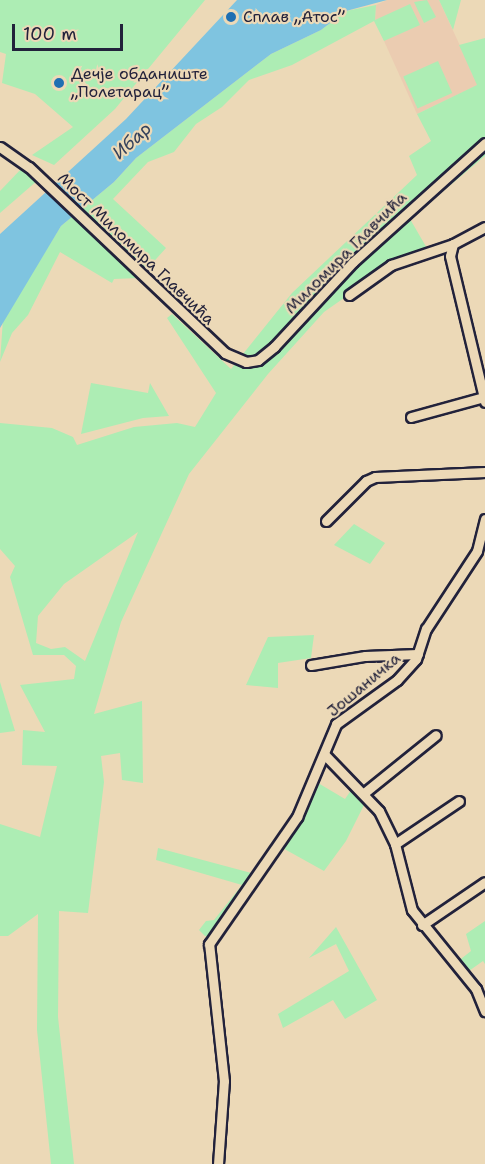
<!DOCTYPE html>
<meta charset="utf-8">
<style>
body{margin:0}
#map{position:relative;width:485px;height:1164px;overflow:hidden;background:#ecd9b7;font-family:"Shantell Sans",sans-serif}
div>[style]{position:absolute}
.built>*{inset:0;background:#ebccb1}
.green>*{inset:0;background:#adedb4;transform-origin:0 0}
.water>*{inset:0;background:#7fc4e0}
.roads{filter:drop-shadow(2px 0 #22223b) drop-shadow(-2px 0 #22223b) drop-shadow(0 2px #22223b) drop-shadow(0 -2px #22223b)}
.minor>*{height:9px;margin:-4.5px;padding:0 4.5px;transform-origin:4.5px;border-radius:4.5px;background:#ecd9b7}
.dots>*{width:16px;height:16px;translate:-50% -50%;box-sizing:border-box;border:3px solid #ecd9b7;border-radius:50%}
span{translate:-50% -50%;white-space:nowrap;text-align:center;line-height:1.15;-webkit-text-stroke:4.5px #ecd9b7;paint-order:stroke}
.poi-label{font-size:16px;color:#22223b}
.left{translate:0 -50%;text-align:left}
.street-label{font-size:16px;color:#22223b}
.water-label{font-size:18px;color:#35425c;font-style:italic}
.scale{position:absolute;left:12px;top:24px;width:111px;height:27px;box-sizing:border-box;border:3px solid #22223b;border-top:0;padding-left:8px;font-size:18px;line-height:21px;white-space:nowrap;color:#22223b;-webkit-text-stroke:4px #ecd9b7;paint-order:stroke}
</style>
<div id="map">
<div class="built">
<div style="clip-path:polygon(387px 0,439px 0,478px 85px,417px 114px,375px 21px,376px 5px)"></div>
</div>
<div class="green">
<div style="clip-path:polygon(0 0,205px 0,115px 109px,54px 165px,32px 155px,73px 127px,35px 94px,2px 83px,6px 54px,0 52px)"></div>
<div style="clip-path:polygon(427px 0,436px 17px,424px 23px,414px 2px)"></div>
<div style="clip-path:polygon(439px 0,461px 0,453px 30px)"></div>
<div style="clip-path:polygon(410px 4px,420px 25px,384px 41px,374px 21px,292px 65px,249px 80px,222px 107px,196px 124px,174px 152px,148px 162px,113px 199px,166px 248px,139px 278px,114px 279px,112px 283px,60px 252px,28px 315px,12px 333px,0 362px,3px 319px,61px 226px,114px 182px,136px 158px,271px 54px,321px 30px,346px 11px,376px 5px,375px 20px)"></div>
<div style="clip-path:polygon(evenodd,485px 38px,485px 156px,410px 219px,428px 250px,391px 265px,324px 312px,268px 374px,189px 474px,121px 622px,94px 714px,142px 701px,143px 783px,122px 780px,120px 753px,101px 756px,104px 782px,88px 913px,59px 911px,58px 1017px,74px 1164px,51px 1164px,37px 1030px,38px 914px,8px 936px,0 936px,0 824px,40px 837px,57px 766px,22px 765px,23px 730px,45px 732px,20px 685px,74px 679px,76px 666px,64px 655px,33px 655px,10px 577px,15px 566px,0 549px,0 423px,52px 428px,73px 437px,77px 445px,134px 427px,177px 423px,195px 427px,216px 393px,167px 318px,172px 314px,231px 369px,292px 293px,417px 175px,409px 156px,431px 141px,417px 114px,477px 85px,459px 45px,485px 38px,138px 532px,85px 661px,65px 647px,51px 649px,36px 643px,38px 616px,64px 584px,138px 532px)"></div>
<div style="left:438px;top:61px;width:35px;height:38px;rotate:66deg"></div>
<div style="clip-path:polygon(23px 167px,38px 180px,0 213px,0 191px)"></div>
<div style="clip-path:polygon(91px 383px,148px 393px,150px 383px,169px 416px,143px 418px,81px 434px)"></div>
<div style="clip-path:polygon(354px 524px,385px 543px,370px 564px,334px 545px)"></div>
<div style="clip-path:polygon(314px 635px,311px 658px,278px 663px,278px 688px,246px 685px,268px 637px)"></div>
<div style="clip-path:polygon(0 682px,15px 731px,0 733px)"></div>
<div style="clip-path:polygon(313px 780px,345px 799px,356px 783px,368px 797px,346px 841px,324px 871px,279px 846px)"></div>
<div style="clip-path:polygon(158px 848px,259px 875px,213px 937px,205px 936px,199px 930px,206px 921px,214px 920px,242px 885px,156px 860px)"></div>
<div style="clip-path:polygon(485px 921px,485px 964px,483px 961px,466px 973px,457px 962px,471px 951px,466px 934px)"></div>
<div style="clip-path:polygon(336px 927px,377px 1000px,345px 1019px,333px 1000px,283px 1028px,278px 1014px,349px 971px,336px 944px,309px 958px)"></div>
</div>
<div class="water">
<div style="clip-path:polygon(237px 0,387px 0,346px 11px,321px 30px,271px 54px,136px 158px,114px 182px,61px 226px,0 328px,0 234px,126px 119px)"></div>
</div>
<div class="roads">
<div class="minor">
<div style="left:0;top:147px;width:35px;rotate:35deg"></div>
<div style="left:29px;top:167px;width:270px;rotate:43.5deg"></div>
<div style="left:225px;top:353px;width:23px;rotate:23deg"></div>
<div style="left:246px;top:362px;width:12px;rotate:-9deg"></div>
<div style="left:258px;top:360px;width:21px;rotate:-39deg"></div>
<div style="left:274px;top:347px;width:116px;rotate:-47.1deg"></div>
<div style="left:353px;top:262px;width:178px;rotate:-42deg"></div>
<div style="left:485px;top:227px;width:36px;rotate:152deg"></div>
<div style="left:453px;top:244px;width:12px;rotate:104deg"></div>
<div style="left:450px;top:256px;width:150px;rotate:76.5deg"></div>
<div style="left:349px;top:295px;width:52px;rotate:-35.5deg"></div>
<div style="left:391px;top:265px;width:65px;rotate:-18.7deg"></div>
<div style="left:411px;top:417px;width:76px;rotate:-15.3deg"></div>
<div style="left:326px;top:521px;width:57px;rotate:-45deg"></div>
<div style="left:366px;top:481px;width:10px;rotate:-24deg"></div>
<div style="left:375px;top:477px;width:110px;rotate:-2.6deg"></div>
<div style="left:311px;top:665px;width:55px;rotate:-9.5deg"></div>
<div style="left:365px;top:656px;width:53px;rotate:-2.2deg"></div>
<div style="left:324px;top:754px;width:79px;rotate:46deg"></div>
<div style="left:379px;top:811px;width:37px;rotate:64deg"></div>
<div style="left:395px;top:844px;width:68px;rotate:75.6deg"></div>
<div style="left:412px;top:910px;width:102px;rotate:51deg"></div>
<div style="left:476px;top:989px;width:24px;rotate:68deg"></div>
<div style="left:364px;top:793px;width:92px;rotate:-38.9deg"></div>
<div style="left:395px;top:844px;width:77px;rotate:-33.9deg"></div>
<div style="left:422px;top:925px;width:76px;rotate:-34.3deg"></div>
<div style="left:218px;top:1164px;width:83px;rotate:-85.9deg"></div>
<div style="left:224px;top:1081px;width:138px;rotate:-96.2deg"></div>
<div style="left:209px;top:944px;width:155px;rotate:-55.3deg"></div>
<div style="left:297px;top:817px;width:101px;rotate:-67.2deg"></div>
<div style="left:336px;top:724px;width:75px;rotate:-35.8deg"></div>
<div style="left:397px;top:680px;width:28px;rotate:-48deg"></div>
<div style="left:416px;top:659px;width:32px;rotate:-72deg"></div>
<div style="left:426px;top:629px;width:93px;rotate:-56.8deg"></div>
<div style="left:477px;top:551px;width:33px;rotate:-76deg"></div>
</div>
</div>
<div class="dots">
<div style="left:231px;top:17px;background:#1f6fb2"></div>
<div style="left:59px;top:83px;background:#1f6fb2"></div>
</div>
<div class="poi-label">
<span class="left" style="left:243px;top:17px">Сплав „Атос”</span>
<span class="left" style="left:71px;top:83px">Дечје обданиште<br>„Полетарац”</span>
</div>
<div class="street-label">
<span style="left:136px;top:249px;rotate:44deg">Мост Миломира Главчића</span>
<span style="left:346px;top:253px;rotate:-45deg">Миломира Главчића</span>
<span style="left:364px;top:685px;rotate:-40deg">Јошаничка</span>
</div>
<div class="water-label">
<span style="left:132px;top:141px;rotate:-42deg">Ибар</span>
</div>
<div class="scale">100 m</div>
</div>
